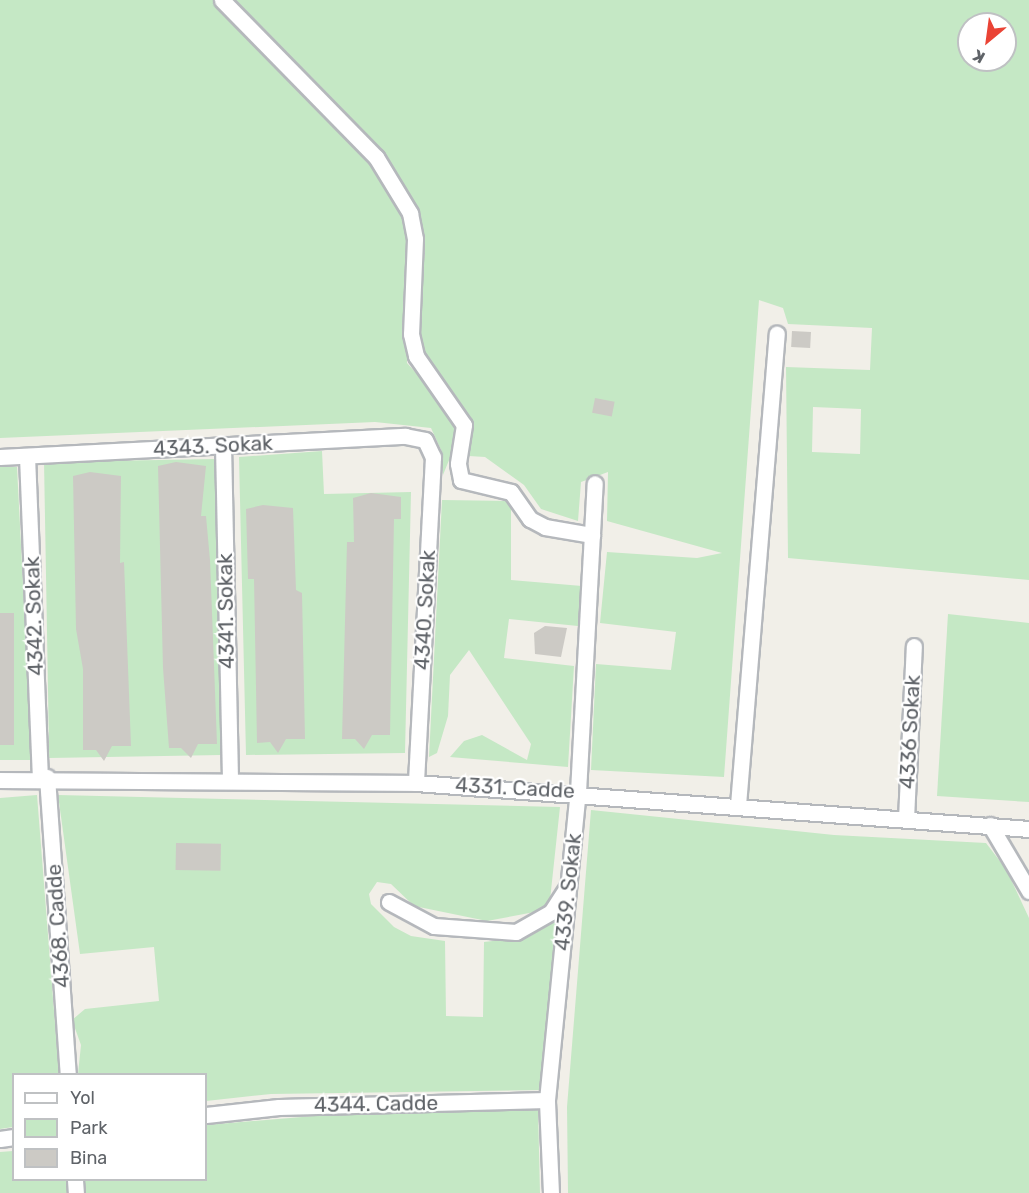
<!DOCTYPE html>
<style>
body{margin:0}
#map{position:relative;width:1029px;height:1193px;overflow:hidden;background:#f1efe8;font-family:Rubik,sans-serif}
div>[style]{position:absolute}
.green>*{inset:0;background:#c5e8c5;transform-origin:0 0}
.building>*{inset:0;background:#cccac5;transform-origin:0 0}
.roads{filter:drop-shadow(2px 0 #b5b8bc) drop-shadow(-2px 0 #b5b8bc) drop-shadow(0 2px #b5b8bc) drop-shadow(0 -2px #b5b8bc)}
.street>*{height:15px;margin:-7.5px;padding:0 7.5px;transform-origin:7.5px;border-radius:7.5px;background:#fff}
span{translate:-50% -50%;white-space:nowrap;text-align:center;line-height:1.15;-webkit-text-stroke:4.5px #fff;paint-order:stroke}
.street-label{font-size:21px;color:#5f6368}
.legend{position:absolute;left:12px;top:1073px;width:195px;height:108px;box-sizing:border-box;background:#fff;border:2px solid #bfc1c3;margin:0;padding:8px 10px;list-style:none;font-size:18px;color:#5f6368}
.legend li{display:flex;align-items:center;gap:12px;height:30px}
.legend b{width:30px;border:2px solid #bfc1c3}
.north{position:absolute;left:957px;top:12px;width:60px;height:60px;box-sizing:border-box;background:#fff;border:2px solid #bfc1c3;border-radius:50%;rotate:209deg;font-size:16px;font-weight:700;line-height:24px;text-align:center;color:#5f6368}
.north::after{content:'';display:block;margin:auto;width:21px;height:27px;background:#ea4335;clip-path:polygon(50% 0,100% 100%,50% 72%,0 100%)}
</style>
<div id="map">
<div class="green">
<div style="clip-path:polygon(0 0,214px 0,370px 163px,395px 195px,408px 223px,407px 363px,438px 397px,460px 433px,443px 475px,442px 452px,431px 428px,375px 422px,0 438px)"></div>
<div style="clip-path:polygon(evenodd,231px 0,1029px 0,1029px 580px,788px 558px,786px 367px,870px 370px,872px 328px,788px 324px,783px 308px,759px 300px,724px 777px,591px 770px,596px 664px,671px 670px,676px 632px,600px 623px,607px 552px,697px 558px,722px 553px,607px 521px,608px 472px,581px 482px,578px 521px,541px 509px,524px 485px,485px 457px,469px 456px,472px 429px,425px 356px,416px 330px,425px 251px,412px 202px,391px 164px,231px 0,969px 24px,1005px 24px,1005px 60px,969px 60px,969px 24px,231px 0,813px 407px,861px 409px,860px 454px,812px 452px,813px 407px)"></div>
<div style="clip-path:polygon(322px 451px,324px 494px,411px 492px,405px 753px,246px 755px,239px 457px)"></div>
<div style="left:216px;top:459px;width:296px;height:172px;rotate:89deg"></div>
<div style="clip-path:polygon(0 467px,17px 467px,32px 760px,0 760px)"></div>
<div style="clip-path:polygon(442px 500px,511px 501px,511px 580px,582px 586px,578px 626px,509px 619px,504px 658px,574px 666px,568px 767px,450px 757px,464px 741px,482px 735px,527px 760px,531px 744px,469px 650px,450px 675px,448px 716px,437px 753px,429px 757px)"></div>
<div style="clip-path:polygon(948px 614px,1029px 623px,1029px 802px,937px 796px)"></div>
<div style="clip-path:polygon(37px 795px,59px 1074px,14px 1074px,13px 1127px,0 1129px,0 798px)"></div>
<div style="clip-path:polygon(58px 795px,560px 807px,550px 900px,540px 911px,487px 921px,414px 906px,391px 884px,377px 882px,369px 894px,371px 904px,394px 927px,411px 936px,445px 941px,446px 1016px,483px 1017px,484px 942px,529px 937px,558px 917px,541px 1090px,271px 1094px,206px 1101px,206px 1074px,78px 1074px,81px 1045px,72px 1020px,85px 1009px,159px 1001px,154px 947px,80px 954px)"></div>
<div style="clip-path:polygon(591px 810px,834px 835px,986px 843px,1006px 869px,1029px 918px,1029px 1193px,568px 1193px,567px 1107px)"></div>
<div style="clip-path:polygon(538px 1108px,540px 1193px,85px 1193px,84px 1180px,206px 1180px,206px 1125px,386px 1110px)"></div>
<div style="clip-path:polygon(13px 1151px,14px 1180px,68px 1180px,70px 1193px,0 1193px,0 1152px)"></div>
</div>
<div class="building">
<div style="left:792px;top:331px;width:19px;height:16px;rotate:3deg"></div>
<div style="left:595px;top:398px;width:20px;height:15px;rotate:11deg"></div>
<div style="clip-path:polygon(176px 462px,206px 466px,201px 516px,206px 516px,210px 560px,217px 744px,198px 744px,191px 758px,181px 748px,169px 748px,163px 668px,158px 466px)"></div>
<div style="clip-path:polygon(90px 472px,121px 476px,120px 563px,124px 562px,131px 746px,112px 746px,104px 761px,96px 750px,83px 750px,83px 669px,76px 629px,73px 476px)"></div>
<div style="clip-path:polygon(371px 493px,401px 497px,401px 519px,394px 519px,390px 735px,372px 735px,364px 749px,355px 739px,342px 739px,347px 542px,354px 542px,353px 498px)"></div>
<div style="clip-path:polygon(263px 505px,293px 508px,296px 590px,302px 593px,305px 739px,286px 739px,278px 753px,270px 742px,257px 743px,254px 579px,248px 579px,246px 509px)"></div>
<div style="left:0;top:613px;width:14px;height:132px"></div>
<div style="clip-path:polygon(545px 626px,567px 628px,561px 657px,535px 654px,534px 633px)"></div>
<div style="left:176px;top:843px;width:45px;height:27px;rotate:1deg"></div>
</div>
<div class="roads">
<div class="street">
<div style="left:222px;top:0;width:220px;rotate:45.6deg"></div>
<div style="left:376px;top:157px;width:66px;rotate:58.7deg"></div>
<div style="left:410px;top:213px;width:26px;rotate:79deg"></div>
<div style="left:415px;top:239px;width:95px;rotate:92.4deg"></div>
<div style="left:411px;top:334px;width:23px;rotate:77deg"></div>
<div style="left:416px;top:356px;width:84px;rotate:55.2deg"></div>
<div style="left:464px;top:425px;width:39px;rotate:99deg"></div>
<div style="left:458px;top:464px;width:16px;rotate:79deg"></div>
<div style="left:461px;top:480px;width:51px;rotate:13.5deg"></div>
<div style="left:511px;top:492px;width:33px;rotate:55deg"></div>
<div style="left:530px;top:519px;width:17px;rotate:28deg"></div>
<div style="left:545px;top:527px;width:48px;rotate:9.7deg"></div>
<div style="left:223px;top:445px;width:332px;rotate:88.8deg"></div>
<div style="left:27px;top:456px;width:321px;rotate:87.7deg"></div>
<div style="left:0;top:457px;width:406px;rotate:-3deg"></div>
<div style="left:405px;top:436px;width:20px;rotate:11deg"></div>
<div style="left:425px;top:440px;width:19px;rotate:65deg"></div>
<div style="left:433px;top:457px;width:326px;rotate:93deg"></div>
<div style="left:47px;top:777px;width:298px;rotate:86deg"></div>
<div style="left:0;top:780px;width:416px;rotate:0.4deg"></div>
<div style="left:416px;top:783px;width:615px;rotate:4.29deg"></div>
<div style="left:738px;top:805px;width:473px;rotate:-85.3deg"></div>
<div style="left:906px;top:819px;width:173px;rotate:-87.4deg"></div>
<div style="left:990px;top:825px;width:77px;rotate:59.4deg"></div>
<div style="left:389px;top:902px;width:51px;rotate:28.1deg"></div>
<div style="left:434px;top:926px;width:82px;rotate:4.2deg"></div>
<div style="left:516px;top:932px;width:40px;rotate:-29.7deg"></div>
<div style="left:551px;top:912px;width:30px;rotate:-57deg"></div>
<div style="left:206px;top:1115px;width:73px;rotate:-6.3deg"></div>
<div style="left:279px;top:1107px;width:268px;rotate:-1.5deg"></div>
<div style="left:0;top:1139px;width:14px;rotate:-8deg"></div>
<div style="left:75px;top:1180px;width:13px;rotate:86deg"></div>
<div style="left:551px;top:1193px;width:93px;rotate:-92.5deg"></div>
<div style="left:547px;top:1100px;width:310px;rotate:-84.3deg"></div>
<div style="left:578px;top:792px;width:309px;rotate:-86.9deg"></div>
</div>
</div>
<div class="street-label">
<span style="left:213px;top:446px;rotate:-3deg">4343. Sokak</span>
<span style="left:425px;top:610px;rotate:-87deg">4340. Sokak</span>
<span style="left:226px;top:611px;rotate:-91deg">4341. Sokak</span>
<span style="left:34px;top:616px;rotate:-92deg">4342. Sokak</span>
<span style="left:910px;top:732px;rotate:-87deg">4336 Sokak</span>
<span style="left:515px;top:788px;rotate:3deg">4331. Cadde</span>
<span style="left:568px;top:892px;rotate:-84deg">4339. Sokak</span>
<span style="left:58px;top:926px;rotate:-94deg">4368. Cadde</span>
<span style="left:376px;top:1104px;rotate:-1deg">4344. Cadde</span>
</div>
<ul class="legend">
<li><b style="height:8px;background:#fff"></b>Yol</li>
<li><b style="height:16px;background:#c5e8c5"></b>Park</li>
<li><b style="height:16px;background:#cccac5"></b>Bina</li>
</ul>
<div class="north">K</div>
</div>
